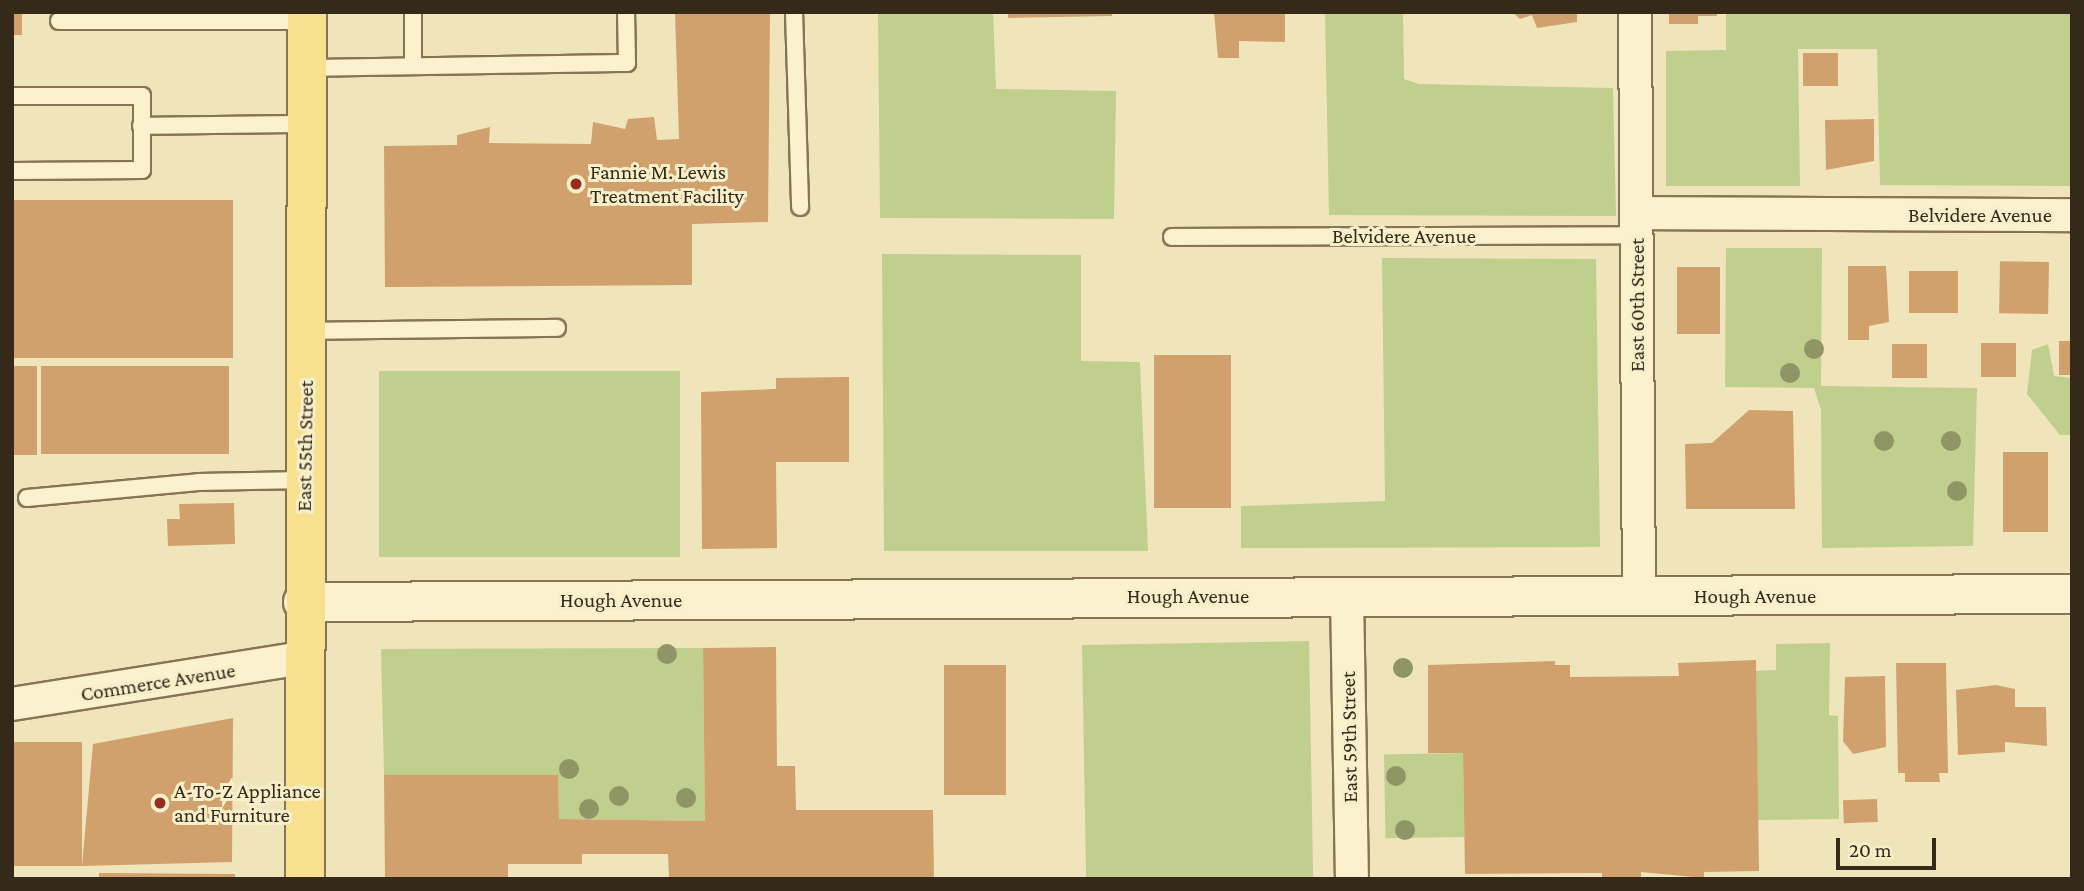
<!DOCTYPE html>
<style>
body{margin:0}
#map{position:relative;width:2084px;height:891px;overflow:hidden;background:#f0e5ba;font-family:"Crimson Pro",serif}
div>[style]{position:absolute}
.green>*{inset:0;background:#c0ce8e;transform-origin:0 0}
.building>*{inset:0;background:#d0a06d;transform-origin:0 0}
.roads{filter:drop-shadow(2px 0 #877454) drop-shadow(-2px 0 #877454) drop-shadow(0 2px #877454) drop-shadow(0 -2px #877454)}
.service>*{height:16px;margin:-8px;padding:0 8px;transform-origin:8px;border-radius:8px;background:#fbf1cd}
.minor>*{height:32px;margin:-16px;padding:0 16px;transform-origin:16px;border-radius:16px;background:#fbf1cd}
.tertiary>*{height:38px;margin:-19px;padding:0 19px;transform-origin:19px;border-radius:19px;background:#fbf1cd}
.primary>*{height:38px;margin:-19px;padding:0 19px;transform-origin:19px;border-radius:19px;background:#f7e08e}
.trees>*{width:20px;height:20px;margin:-10px;border-radius:50%;background:#8f9565}
.dots>*{width:19px;height:19px;translate:-50% -50%;box-sizing:border-box;border:4px solid #f7eeca;border-radius:50%}
span{translate:-50% -50%;white-space:nowrap;text-align:center;line-height:1.15;-webkit-text-stroke:6px #f7eeca;paint-order:stroke}
.poi-label{font-size:21px;color:#352a1a}
.left{translate:0 -50%;text-align:left}
.street-label{font-size:21px;color:#352a1a}
.frame{position:absolute;inset:0;border:14px solid #352a1a;pointer-events:none}
.scale{position:absolute;left:1836px;top:838px;width:100px;height:32px;box-sizing:border-box;border:4px solid #352a1a;border-top:0;padding-left:9px;font-size:21px;line-height:24px;white-space:nowrap;color:#352a1a;-webkit-text-stroke:5px #f7eeca;paint-order:stroke}
</style>
<div id="map">
<div class="green">
<div style="clip-path:polygon(878px 12px,993px 12px,996px 89px,1116px 91px,1114px 219px,880px 218px)"></div>
<div style="clip-path:polygon(1325px 12px,1403px 12px,1404px 79px,1419px 84px,1613px 88px,1616px 216px,1329px 215px)"></div>
<div style="clip-path:polygon(1726px 12px,2072px 12px,2072px 186px,1880px 185px,1877px 49px,1798px 49px,1800px 186px,1666px 186px,1666px 51px,1726px 50px)"></div>
<div style="clip-path:polygon(1726px 248px,1822px 248px,1821px 386px,1977px 388px,1973px 546px,1822px 548px,1821px 410px,1814px 388px,1725px 387px)"></div>
<div style="clip-path:polygon(882px 254px,1081px 255px,1081px 361px,1140px 362px,1148px 551px,884px 551px)"></div>
<div style="clip-path:polygon(1382px 258px,1596px 259px,1600px 547px,1241px 548px,1241px 506px,1385px 501px)"></div>
<div style="clip-path:polygon(2048px 344px,2054px 376px,2072px 378px,2072px 435px,2060px 435px,2027px 394px,2032px 350px)"></div>
<div style="left:680px;top:371px;width:186px;height:301px;rotate:90deg"></div>
<div style="left:1309px;top:641px;width:238px;height:227px;rotate:89deg"></div>
<div style="clip-path:polygon(1830px 643px,1829px 715px,1838px 716px,1839px 819px,1758px 820px,1756px 671px,1776px 670px,1776px 644px)"></div>
<div style="clip-path:polygon(703px 648px,705px 821px,559px 819px,558px 775px,384px 775px,381px 649px)"></div>
<div style="left:1463px;top:753px;width:84px;height:79px;rotate:89deg"></div>
</div>
<div class="building">
<div style="left:12px;top:12px;width:10px;height:23px"></div>
<div style="clip-path:polygon(675px 12px,770px 12px,768px 222px,692px 224px,692px 285px,385px 287px,384px 146px,457px 145px,457px 135px,490px 127px,489px 143px,591px 144px,593px 122px,625px 129px,628px 119px,654px 117px,657px 140px,679px 139px)"></div>
<div style="clip-path:polygon(1008px 12px,1112px 12px,1112px 16px,1008px 18px)"></div>
<div style="clip-path:polygon(1214px 12px,1285px 12px,1285px 42px,1239px 41px,1239px 58px,1218px 58px)"></div>
<div style="clip-path:polygon(1512px 12px,1577px 12px,1577px 22px,1537px 28px,1532px 15px,1520px 19px)"></div>
<div style="clip-path:polygon(1669px 12px,1717px 12px,1717px 16px,1698px 16px,1698px 24px,1669px 24px)"></div>
<div style="left:1803px;top:53px;width:35px;height:33px"></div>
<div style="clip-path:polygon(1874px 119px,1874px 161px,1826px 170px,1825px 120px)"></div>
<div style="left:233px;top:200px;width:158px;height:221px;rotate:90deg"></div>
<div style="left:2049px;top:262px;width:52px;height:49px;rotate:91deg"></div>
<div style="clip-path:polygon(1848px 266px,1886px 266px,1889px 322px,1869px 326px,1869px 340px,1848px 340px)"></div>
<div style="left:1677px;top:267px;width:43px;height:67px"></div>
<div style="left:1909px;top:271px;width:49px;height:42px"></div>
<div style="left:2059px;top:341px;width:13px;height:34px"></div>
<div style="left:1981px;top:343px;width:35px;height:34px"></div>
<div style="left:1892px;top:344px;width:35px;height:34px"></div>
<div style="left:1231px;top:355px;width:153px;height:77px;rotate:90deg"></div>
<div style="left:12px;top:366px;width:25px;height:89px"></div>
<div style="left:41px;top:366px;width:188px;height:88px"></div>
<div style="clip-path:polygon(849px 377px,849px 462px,776px 462px,777px 548px,702px 549px,701px 392px,776px 389px,776px 378px)"></div>
<div style="clip-path:polygon(1749px 410px,1793px 411px,1795px 509px,1686px 509px,1685px 444px,1712px 443px)"></div>
<div style="left:2003px;top:452px;width:45px;height:80px"></div>
<div style="clip-path:polygon(234px 503px,235px 544px,168px 546px,167px 519px,180px 519px,179px 504px)"></div>
<div style="clip-path:polygon(776px 647px,777px 766px,795px 766px,796px 810px,933px 810px,934px 879px,669px 879px,668px 854px,582px 854px,582px 864px,508px 864px,508px 879px,385px 879px,384px 775px,558px 775px,559px 819px,705px 821px,703px 648px)"></div>
<div style="clip-path:polygon(1756px 660px,1759px 871px,1704px 872px,1704px 878px,1641px 872px,1641px 879px,1602px 879px,1602px 873px,1465px 874px,1463px 753px,1428px 753px,1428px 665px,1555px 661px,1555px 665px,1570px 665px,1570px 677px,1679px 676px,1678px 663px)"></div>
<div style="clip-path:polygon(1896px 663px,1946px 663px,1948px 773px,1939px 773px,1940px 782px,1905px 782px,1905px 773px,1898px 773px)"></div>
<div style="left:944px;top:665px;width:62px;height:130px"></div>
<div style="clip-path:polygon(1885px 676px,1886px 747px,1853px 754px,1843px 741px,1845px 677px)"></div>
<div style="clip-path:polygon(1996px 685px,2015px 689px,2015px 707px,2046px 707px,2047px 746px,2005px 742px,2005px 752px,1958px 755px,1956px 690px)"></div>
<div style="clip-path:polygon(233px 718px,232px 862px,82px 866px,93px 744px)"></div>
<div style="left:82px;top:742px;width:124px;height:71px;rotate:90deg"></div>
<div style="left:1877px;top:799px;width:23px;height:34px;rotate:88deg"></div>
<div style="clip-path:polygon(99px 873px,235px 874px,235px 879px,99px 879px)"></div>
</div>
<div class="roads">
<div class="service">
<div style="left:413px;top:12px;width:54px;rotate:90deg"></div>
<div style="left:794px;top:12px;width:195px;rotate:88.2deg"></div>
<div style="left:59px;top:21px;width:248px"></div>
<div style="left:307px;top:68px;width:320px;rotate:-0.9deg"></div>
<div style="left:627px;top:63px;width:51px;rotate:-91.1deg"></div>
<div style="left:12px;top:96px;width:130px"></div>
<div style="left:142px;top:96px;width:74px;rotate:90deg"></div>
<div style="left:142px;top:170px;width:130px;rotate:179.6deg"></div>
<div style="left:141px;top:126px;width:166px;rotate:-0.7deg"></div>
<div style="left:1172px;top:237px;width:465px;rotate:-0.2deg"></div>
<div style="left:306px;top:331px;width:251px;rotate:-0.7deg"></div>
<div style="left:27px;top:498px;width:172px;rotate:-5.3deg"></div>
<div style="left:198px;top:482px;width:107px;rotate:-1.1deg"></div>
</div>
<div class="minor">
<div style="left:1635px;top:12px;width:585px;rotate:89.61deg"></div>
<div style="left:1636px;top:213px;width:436px;rotate:0.3deg"></div>
<div style="left:1347px;top:595px;width:284px;rotate:89deg"></div>
<div style="left:12px;top:704px;width:295px;rotate:-9deg"></div>
</div>
<div class="tertiary">
<div style="left:303px;top:602px;width:1769px;rotate:-0.26deg"></div>
</div>
<div class="primary">
<div style="left:305px;top:879px;width:867px;rotate:-89.87deg"></div>
</div>
</div>
<div class="trees">
<div style="left:1814px;top:349px"></div>
<div style="left:1790px;top:373px"></div>
<div style="left:1884px;top:441px"></div>
<div style="left:1951px;top:441px"></div>
<div style="left:1957px;top:491px"></div>
<div style="left:667px;top:654px"></div>
<div style="left:1403px;top:668px"></div>
<div style="left:569px;top:769px"></div>
<div style="left:1396px;top:776px"></div>
<div style="left:619px;top:796px"></div>
<div style="left:686px;top:798px"></div>
<div style="left:589px;top:809px"></div>
<div style="left:1405px;top:830px"></div>
</div>
<div class="dots">
<div style="left:576px;top:184px;background:#992c21"></div>
<div style="left:160px;top:803px;background:#992c21"></div>
</div>
<div class="poi-label">
<span class="left" style="left:590px;top:184px">Fannie M. Lewis<br>Treatment Facility</span>
<span class="left" style="left:174px;top:803px">A-To-Z Appliance<br>and Furniture</span>
</div>
<div class="street-label">
<span style="left:1980px;top:215px">Belvidere Avenue</span>
<span style="left:1404px;top:236px">Belvidere Avenue</span>
<span style="left:1637px;top:305px;rotate:-90deg">East 60th Street</span>
<span style="left:305px;top:446px;rotate:-89deg">East 55th Street</span>
<span style="left:1188px;top:596px">Hough Avenue</span>
<span style="left:1755px;top:596px">Hough Avenue</span>
<span style="left:621px;top:600px">Hough Avenue</span>
<span style="left:158px;top:682px;rotate:-9deg">Commerce Avenue</span>
<span style="left:1349px;top:737px;rotate:-91deg">East 59th Street</span>
</div>
<div class="frame"></div>
<div class="scale">20 m</div>
</div>
